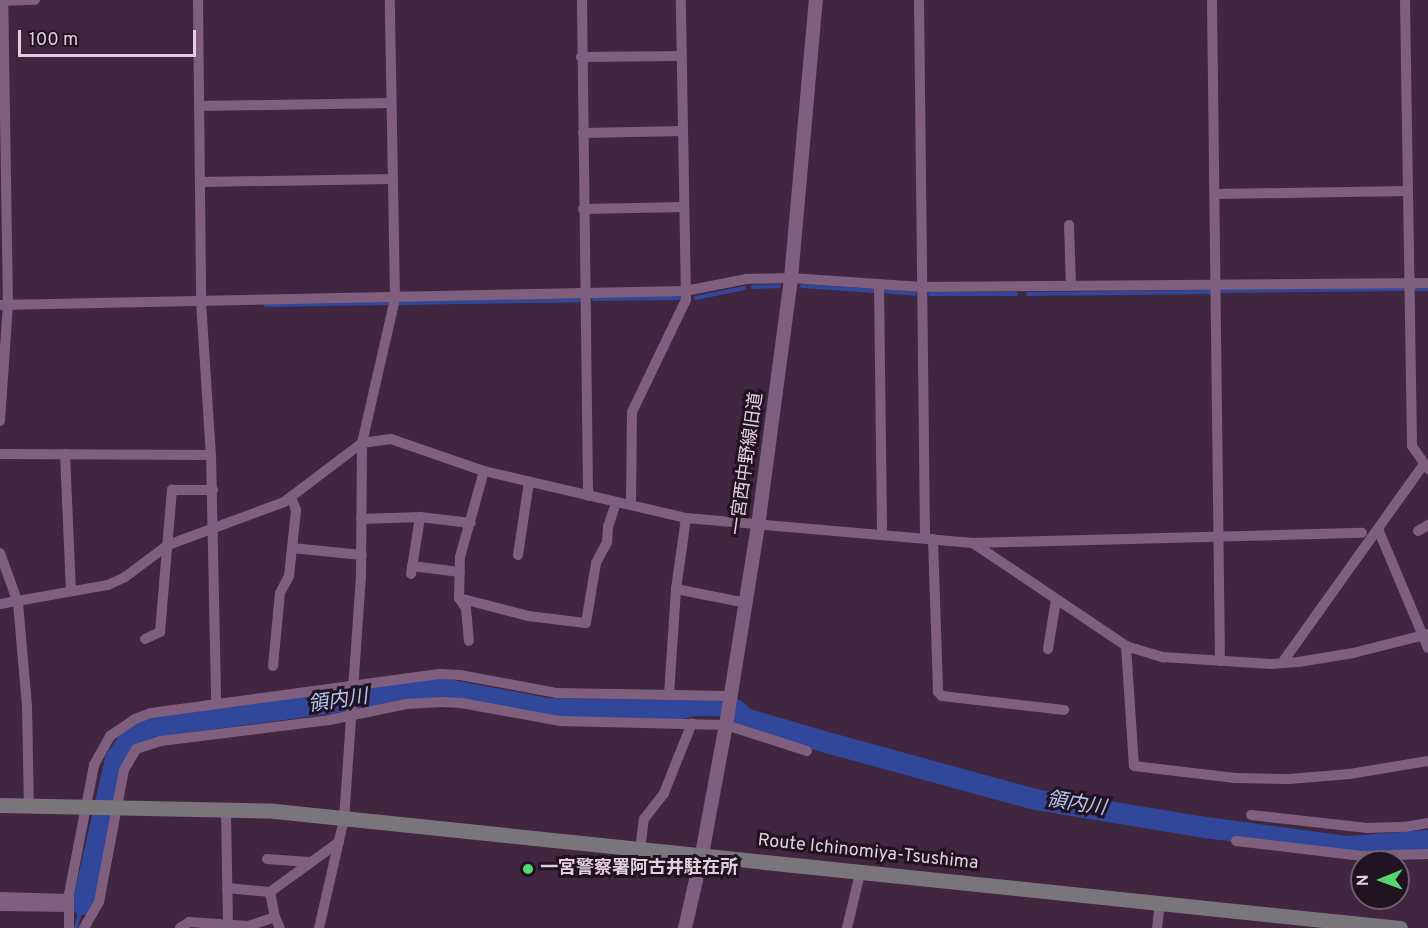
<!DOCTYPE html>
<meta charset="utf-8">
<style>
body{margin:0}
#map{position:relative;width:1428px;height:928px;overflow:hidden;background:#412640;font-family:Overpass,"Noto Sans JP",sans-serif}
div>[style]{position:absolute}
.stream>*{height:4px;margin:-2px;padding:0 2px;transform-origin:2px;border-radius:2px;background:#31489a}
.river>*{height:21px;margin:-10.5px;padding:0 10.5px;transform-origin:10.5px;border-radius:10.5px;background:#31489a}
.minor>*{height:10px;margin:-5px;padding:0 5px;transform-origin:5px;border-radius:5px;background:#7f5f7d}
.tertiary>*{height:14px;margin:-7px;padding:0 7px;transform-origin:7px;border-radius:7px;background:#7f5f7d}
.secondary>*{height:15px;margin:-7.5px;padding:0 7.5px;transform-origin:7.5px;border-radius:7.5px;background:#7a757b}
.dots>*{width:16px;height:16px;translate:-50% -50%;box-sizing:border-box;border:3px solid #211420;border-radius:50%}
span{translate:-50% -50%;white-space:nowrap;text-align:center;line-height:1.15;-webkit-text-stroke:6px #211420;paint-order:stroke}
.street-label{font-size:18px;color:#e1cfe0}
.poi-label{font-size:18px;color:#e1cfe0;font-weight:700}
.left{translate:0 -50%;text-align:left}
.water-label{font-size:20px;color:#b4c5f2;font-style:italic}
.north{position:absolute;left:1350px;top:850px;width:60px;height:60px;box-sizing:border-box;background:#211420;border:2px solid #6e5f6d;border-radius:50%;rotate:269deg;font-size:16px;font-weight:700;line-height:24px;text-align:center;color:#e1cfe0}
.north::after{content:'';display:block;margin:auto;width:21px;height:27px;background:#54d672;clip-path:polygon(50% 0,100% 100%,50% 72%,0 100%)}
.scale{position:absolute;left:18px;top:30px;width:178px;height:27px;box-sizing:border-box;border:3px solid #e1cfe0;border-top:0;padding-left:8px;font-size:18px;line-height:21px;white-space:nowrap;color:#e1cfe0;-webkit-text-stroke:4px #211420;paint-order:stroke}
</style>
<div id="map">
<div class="stream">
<div style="left:802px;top:286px;width:74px;rotate:3.9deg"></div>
<div style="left:753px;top:287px;width:26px;rotate:-2deg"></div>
<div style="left:1414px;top:289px;width:14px"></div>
<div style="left:883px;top:291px;width:32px;rotate:5deg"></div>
<div style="left:1221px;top:291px;width:183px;rotate:-0.6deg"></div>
<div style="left:930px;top:294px;width:86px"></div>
<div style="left:1028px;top:294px;width:183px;rotate:-0.6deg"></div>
<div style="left:696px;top:298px;width:49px;rotate:-11.8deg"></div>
<div style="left:594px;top:299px;width:86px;rotate:-0.7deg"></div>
<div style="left:400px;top:303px;width:183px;rotate:-0.9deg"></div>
<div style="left:266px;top:305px;width:123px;rotate:-0.9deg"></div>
<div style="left:72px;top:904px;width:10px"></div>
<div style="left:82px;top:904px;width:25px;rotate:104deg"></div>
</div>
<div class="river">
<div style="left:735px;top:709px;width:13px;rotate:42deg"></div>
<div style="left:745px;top:718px;width:89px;rotate:16.4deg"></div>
<div style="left:830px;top:743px;width:213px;rotate:15.3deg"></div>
<div style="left:1035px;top:799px;width:165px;rotate:9.4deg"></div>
<div style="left:1198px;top:826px;width:149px;rotate:7.7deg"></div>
<div style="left:1346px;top:846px;width:82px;rotate:-4.2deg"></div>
<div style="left:82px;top:904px;width:149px;rotate:-77.2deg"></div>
<div style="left:115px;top:759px;width:19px;rotate:-55deg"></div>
<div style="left:126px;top:743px;width:21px;rotate:-35deg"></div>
<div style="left:143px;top:731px;width:20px;rotate:-18deg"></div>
<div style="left:162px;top:725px;width:281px;rotate:-7.6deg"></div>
<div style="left:441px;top:688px;width:109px;rotate:10.6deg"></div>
<div style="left:548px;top:708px;width:125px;rotate:0.9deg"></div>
<div style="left:673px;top:710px;width:20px;rotate:-15deg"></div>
<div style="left:692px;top:705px;width:28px"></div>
</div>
<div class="minor">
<div style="left:198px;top:0;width:302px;rotate:89.4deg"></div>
<div style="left:201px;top:302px;width:153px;rotate:86.3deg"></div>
<div style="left:211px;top:455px;width:248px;rotate:88.8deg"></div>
<div style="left:582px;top:0;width:496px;rotate:89.3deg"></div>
<div style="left:919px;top:0;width:538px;rotate:89.36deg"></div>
<div style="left:1212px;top:0;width:661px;rotate:89.31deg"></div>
<div style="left:1405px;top:0;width:446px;rotate:89.1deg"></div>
<div style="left:1412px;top:446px;width:28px;rotate:55deg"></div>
<div style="left:0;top:1px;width:35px;rotate:-2deg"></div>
<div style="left:581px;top:57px;width:100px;rotate:-0.6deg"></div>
<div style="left:199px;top:106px;width:192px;rotate:-0.9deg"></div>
<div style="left:583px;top:133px;width:100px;rotate:-1.1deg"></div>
<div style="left:200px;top:182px;width:192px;rotate:-0.9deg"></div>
<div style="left:1215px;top:194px;width:193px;rotate:-0.9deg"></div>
<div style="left:583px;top:209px;width:101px;rotate:-1.1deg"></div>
<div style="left:1069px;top:225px;width:60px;rotate:88.1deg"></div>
<div style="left:879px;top:284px;width:251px;rotate:89.3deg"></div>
<div style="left:0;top:305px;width:685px;rotate:-1.17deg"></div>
<div style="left:685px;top:291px;width:62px;rotate:-11.1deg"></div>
<div style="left:746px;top:279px;width:45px;rotate:-1.3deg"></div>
<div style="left:791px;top:278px;width:131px;rotate:3.9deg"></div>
<div style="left:922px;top:287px;width:506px;rotate:-0.45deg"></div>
<div style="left:0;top:421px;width:116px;rotate:-86.1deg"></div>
<div style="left:8px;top:305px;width:305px;rotate:-90.9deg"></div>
<div style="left:0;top:454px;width:211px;rotate:0.3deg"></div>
<div style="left:65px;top:454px;width:137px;rotate:87.5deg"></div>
<div style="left:484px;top:471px;width:89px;rotate:105.6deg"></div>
<div style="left:460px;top:557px;width:41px;rotate:91.4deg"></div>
<div style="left:459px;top:598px;width:71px;rotate:14.6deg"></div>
<div style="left:528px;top:616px;width:58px;rotate:6.9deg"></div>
<div style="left:586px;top:623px;width:61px;rotate:-80.5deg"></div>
<div style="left:596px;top:563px;width:24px;rotate:-62deg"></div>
<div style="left:607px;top:542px;width:15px;rotate:-86deg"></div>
<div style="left:608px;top:527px;width:25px;rotate:-72deg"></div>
<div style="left:631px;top:505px;width:93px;rotate:-89.4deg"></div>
<div style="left:632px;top:412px;width:124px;rotate:-64.3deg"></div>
<div style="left:686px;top:300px;width:300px;rotate:-91deg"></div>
<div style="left:686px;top:518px;width:72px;rotate:98deg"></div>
<div style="left:676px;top:589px;width:71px;rotate:11.3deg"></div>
<div style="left:361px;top:519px;width:59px;rotate:-1.9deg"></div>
<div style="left:420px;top:517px;width:51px;rotate:6.7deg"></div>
<div style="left:1378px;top:529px;width:129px;rotate:67.2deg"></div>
<div style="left:1418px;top:531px;width:12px;rotate:-31deg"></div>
<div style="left:933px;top:539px;width:153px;rotate:88.1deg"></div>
<div style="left:938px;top:692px;width:6px;rotate:45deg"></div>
<div style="left:942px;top:696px;width:123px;rotate:6.5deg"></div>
<div style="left:973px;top:543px;width:389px;rotate:-1.5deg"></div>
<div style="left:292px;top:548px;width:70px;rotate:5.7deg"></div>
<div style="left:0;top:553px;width:53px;rotate:70.2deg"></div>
<div style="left:18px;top:603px;width:103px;rotate:85deg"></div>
<div style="left:27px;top:706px;width:100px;rotate:88.9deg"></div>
<div style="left:518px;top:555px;width:74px;rotate:-81.4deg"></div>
<div style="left:412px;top:566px;width:48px;rotate:7.1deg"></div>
<div style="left:411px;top:574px;width:58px;rotate:-81deg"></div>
<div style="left:459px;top:598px;width:12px;rotate:55deg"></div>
<div style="left:466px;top:608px;width:33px;rotate:85deg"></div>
<div style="left:0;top:604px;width:110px;rotate:-10deg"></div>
<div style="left:108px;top:585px;width:19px;rotate:-25deg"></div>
<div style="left:125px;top:577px;width:54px;rotate:-36.7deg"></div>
<div style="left:168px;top:545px;width:124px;rotate:-20.3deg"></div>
<div style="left:284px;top:502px;width:98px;rotate:-37.1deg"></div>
<div style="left:362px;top:443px;width:29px;rotate:-8deg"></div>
<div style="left:391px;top:439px;width:98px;rotate:19deg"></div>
<div style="left:484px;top:471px;width:207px;rotate:13.1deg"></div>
<div style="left:686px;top:518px;width:288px;rotate:5deg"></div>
<div style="left:973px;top:543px;width:184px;rotate:33.9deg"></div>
<div style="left:1126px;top:646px;width:39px;rotate:17deg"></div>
<div style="left:1163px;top:657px;width:108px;rotate:3.7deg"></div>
<div style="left:1271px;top:664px;width:27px;rotate:-4deg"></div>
<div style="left:1298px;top:662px;width:56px;rotate:-9.3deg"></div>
<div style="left:1353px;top:653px;width:77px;rotate:-14.2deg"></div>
<div style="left:145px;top:639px;width:17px;rotate:-25deg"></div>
<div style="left:160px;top:632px;width:143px;rotate:-85.2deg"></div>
<div style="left:172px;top:490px;width:41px"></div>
<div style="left:1126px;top:646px;width:120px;rotate:86.2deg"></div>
<div style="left:1134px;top:766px;width:102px;rotate:6.8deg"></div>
<div style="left:1235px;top:778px;width:54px;rotate:1.1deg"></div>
<div style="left:1289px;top:779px;width:61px;rotate:-4.7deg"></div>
<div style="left:1350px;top:774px;width:79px;rotate:-9.5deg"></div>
<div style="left:1048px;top:649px;width:50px;rotate:-80.7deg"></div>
<div style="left:1282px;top:663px;width:244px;rotate:-54.5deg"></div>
<div style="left:273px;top:666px;width:73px;rotate:-84.5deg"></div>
<div style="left:280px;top:593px;width:19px;rotate:-62deg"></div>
<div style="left:289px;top:576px;width:66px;rotate:-83.9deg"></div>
<div style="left:296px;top:510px;width:14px;rotate:-111deg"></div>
<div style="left:669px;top:695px;width:106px;rotate:-86.2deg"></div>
<div style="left:226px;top:811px;width:115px;rotate:89deg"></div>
<div style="left:1251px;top:815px;width:117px;rotate:6.4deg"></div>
<div style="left:1367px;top:828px;width:38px;rotate:-2deg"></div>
<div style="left:1405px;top:827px;width:23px;rotate:-10deg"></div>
<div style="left:1236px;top:841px;width:127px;rotate:6.8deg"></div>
<div style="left:1362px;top:856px;width:66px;rotate:-1.7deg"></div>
<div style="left:640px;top:850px;width:31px;rotate:-83deg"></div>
<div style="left:644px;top:819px;width:33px;rotate:-52deg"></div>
<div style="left:664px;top:793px;width:75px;rotate:-68.2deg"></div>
<div style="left:267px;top:859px;width:42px;rotate:4.1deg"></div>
<div style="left:227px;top:888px;width:43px;rotate:5.3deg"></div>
<div style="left:270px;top:892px;width:85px;rotate:-35.9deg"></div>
<div style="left:270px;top:892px;width:25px;rotate:79deg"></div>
<div style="left:275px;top:917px;width:12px;rotate:66deg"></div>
<div style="left:0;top:897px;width:69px;rotate:1.7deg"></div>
<div style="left:0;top:906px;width:69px;rotate:0.8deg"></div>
<div style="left:69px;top:928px;width:34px;rotate:-90deg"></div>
<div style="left:69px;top:894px;width:131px;rotate:-79deg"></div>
<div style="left:94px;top:765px;width:33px;rotate:-61deg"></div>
<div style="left:110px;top:736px;width:30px;rotate:-34deg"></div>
<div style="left:135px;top:719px;width:17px;rotate:-21deg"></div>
<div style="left:151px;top:713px;width:291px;rotate:-7.7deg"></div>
<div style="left:439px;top:674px;width:21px;rotate:3deg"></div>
<div style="left:460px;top:675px;width:99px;rotate:10.5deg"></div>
<div style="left:557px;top:693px;width:173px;rotate:1deg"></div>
<div style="left:84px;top:928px;width:30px;rotate:-60deg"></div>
<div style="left:99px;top:902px;width:134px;rotate:-79.3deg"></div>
<div style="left:124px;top:770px;width:24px;rotate:-60deg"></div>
<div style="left:136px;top:749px;width:26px;rotate:-18deg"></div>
<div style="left:161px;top:741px;width:169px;rotate:-7.1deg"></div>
<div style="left:329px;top:720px;width:79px;rotate:-11.7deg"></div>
<div style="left:406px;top:704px;width:36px;rotate:-3deg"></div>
<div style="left:442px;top:702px;width:19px;rotate:3deg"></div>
<div style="left:461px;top:703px;width:101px;rotate:10.3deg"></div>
<div style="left:560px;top:721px;width:166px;rotate:1.4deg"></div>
<div style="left:726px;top:725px;width:85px;rotate:17.8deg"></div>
<div style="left:180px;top:928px;width:11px;rotate:-34deg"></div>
<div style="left:189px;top:922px;width:59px;rotate:3.9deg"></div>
<div style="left:248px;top:926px;width:28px;rotate:-18deg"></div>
<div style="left:319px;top:928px;width:112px;rotate:-77.1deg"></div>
<div style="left:344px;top:819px;width:243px;rotate:-86deg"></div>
<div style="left:361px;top:577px;width:134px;rotate:-89.6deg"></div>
<div style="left:362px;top:443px;width:148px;rotate:-77.1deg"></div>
<div style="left:395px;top:299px;width:299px;rotate:-91deg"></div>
<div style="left:847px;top:928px;width:57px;rotate:-76.7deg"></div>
<div style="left:1157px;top:928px;width:24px;rotate:-83deg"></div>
</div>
<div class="tertiary">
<div style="left:685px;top:928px;width:76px;rotate:-77.1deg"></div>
<div style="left:702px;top:854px;width:131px;rotate:-79.5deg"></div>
<div style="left:726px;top:725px;width:202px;rotate:-80.9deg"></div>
<div style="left:758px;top:526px;width:250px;rotate:-82.4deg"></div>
<div style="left:791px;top:278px;width:279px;rotate:-84.9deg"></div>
</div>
<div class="secondary">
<div style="left:0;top:805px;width:275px;rotate:1.2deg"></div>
<div style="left:275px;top:811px;width:1131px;rotate:5.94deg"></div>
</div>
<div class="dots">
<div style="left:528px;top:869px;background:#54d672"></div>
</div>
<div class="street-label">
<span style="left:748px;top:464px;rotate:-82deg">一宮西中野線旧道</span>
<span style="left:868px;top:853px;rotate:6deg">Route Ichinomiya-Tsushima</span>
</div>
<div class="poi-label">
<span class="left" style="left:540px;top:869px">一宮警察署阿古井駐在所</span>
</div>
<div class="water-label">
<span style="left:338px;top:702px;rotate:-8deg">領内川</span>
<span style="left:1076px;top:805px;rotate:9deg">領内川</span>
</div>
<div class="north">N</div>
<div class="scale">100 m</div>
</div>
